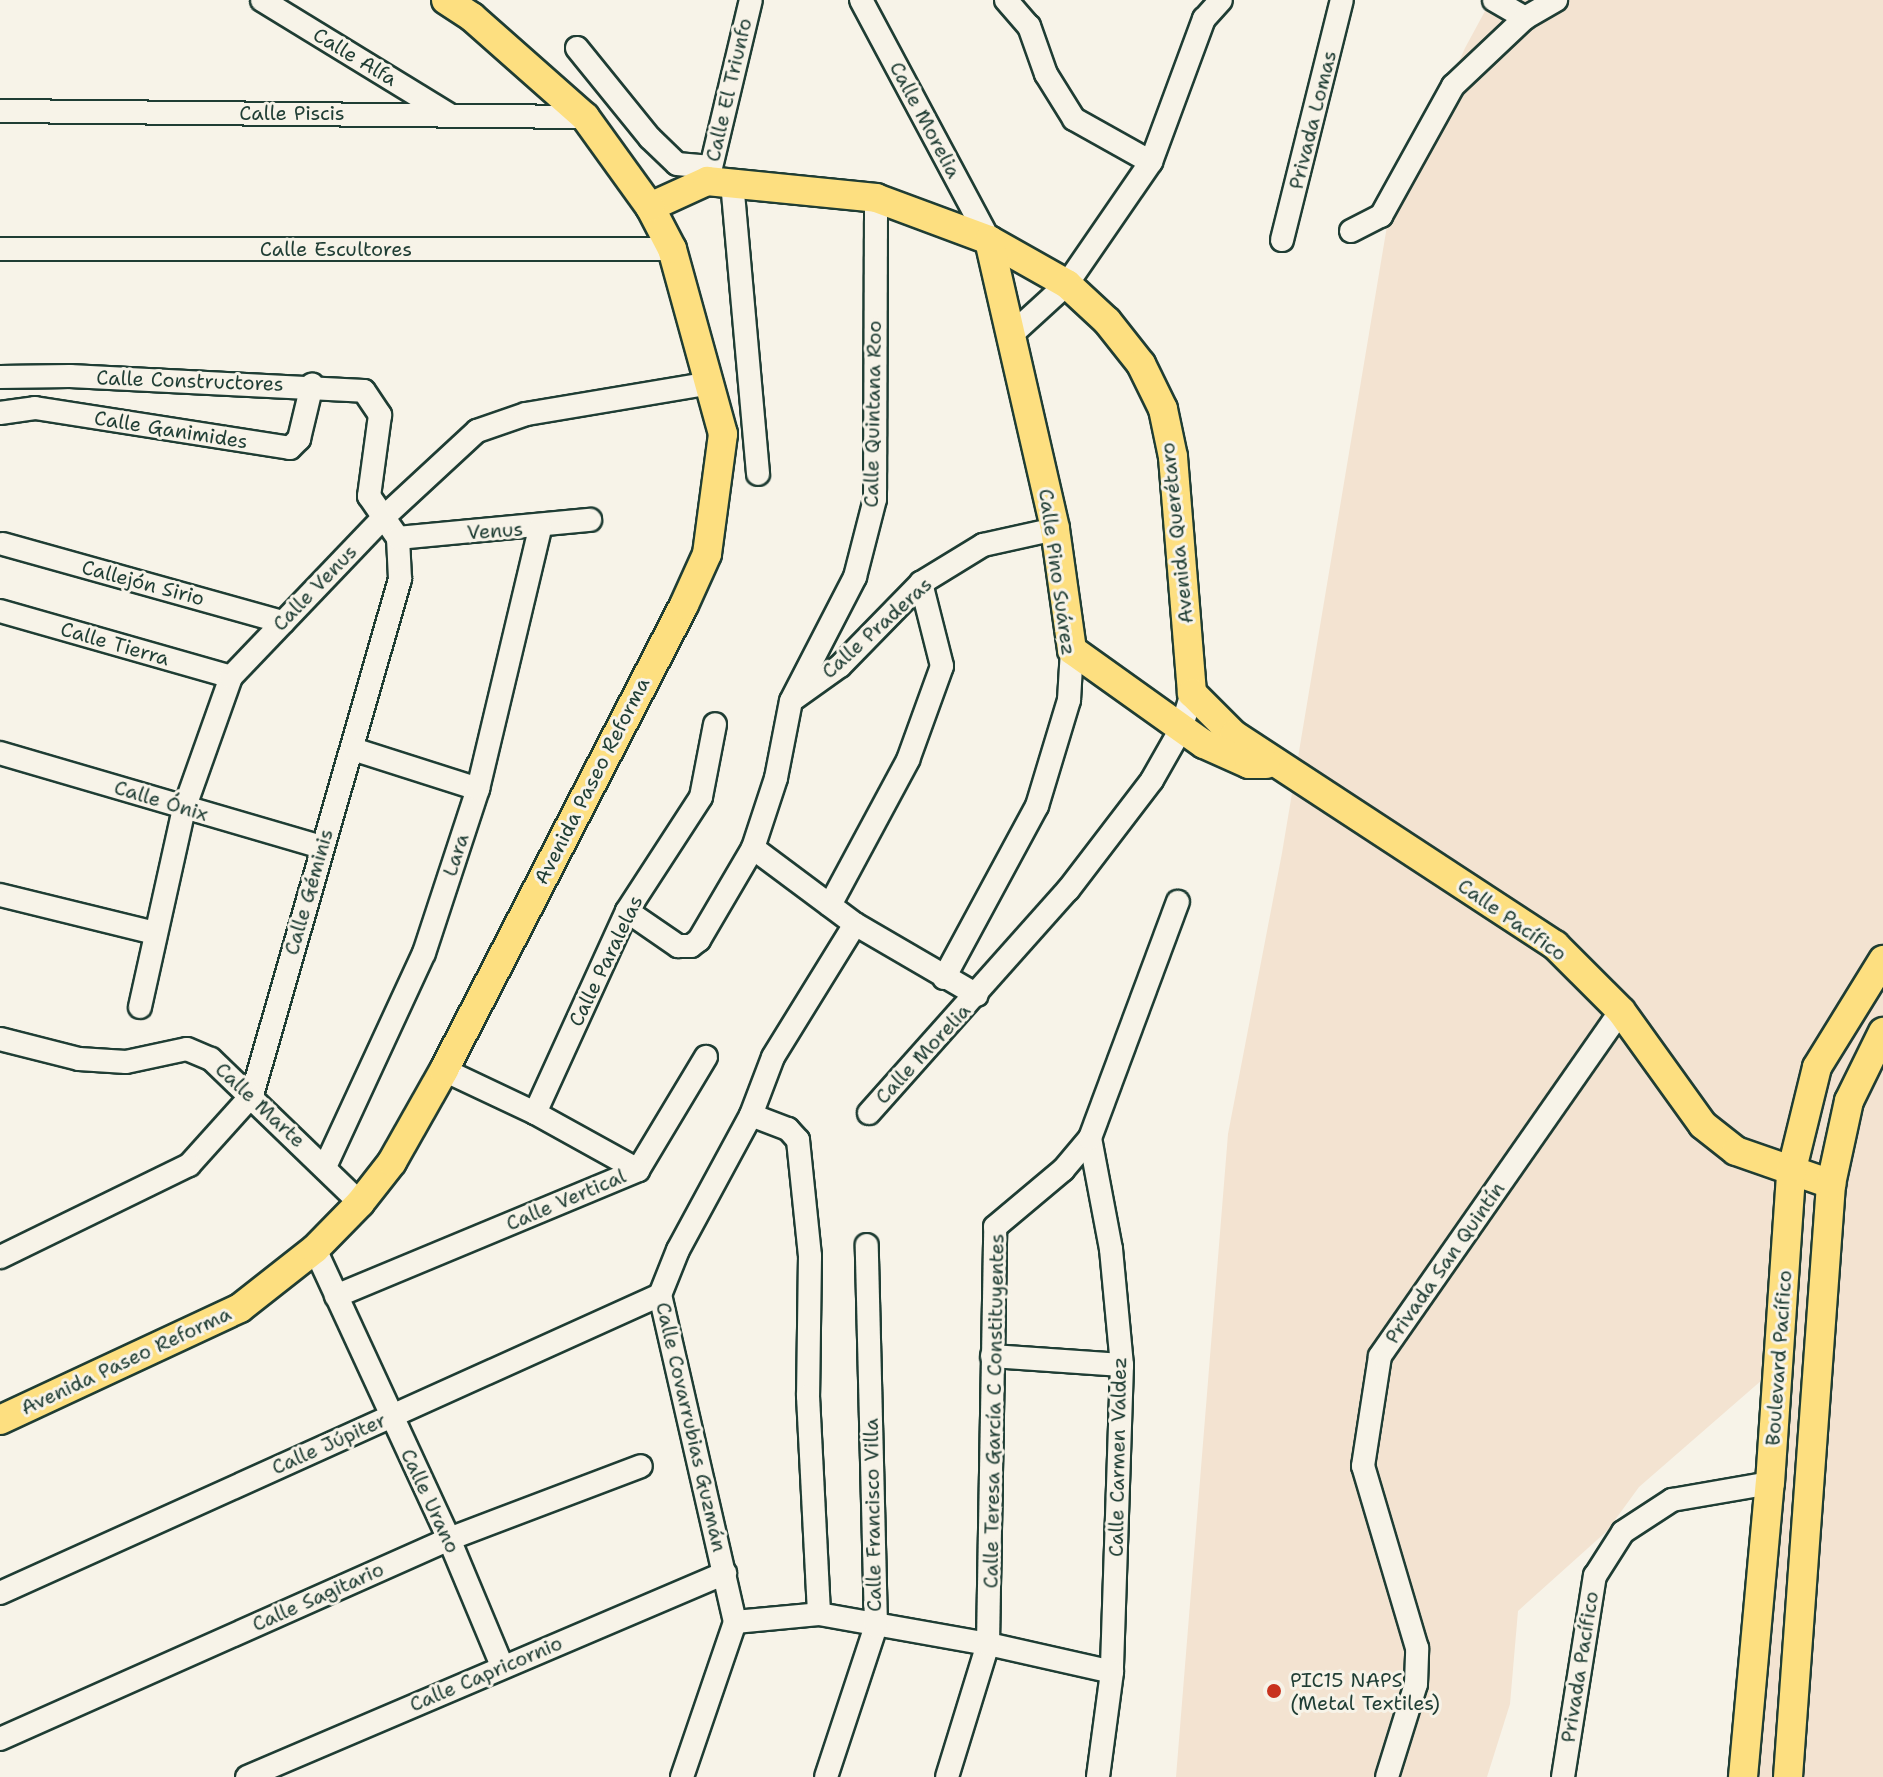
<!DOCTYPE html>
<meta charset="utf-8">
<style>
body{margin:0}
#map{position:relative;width:1883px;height:1777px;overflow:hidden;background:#f7f3e8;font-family:"Shantell Sans",sans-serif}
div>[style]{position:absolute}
.built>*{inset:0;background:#f3e3d1}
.roads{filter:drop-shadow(2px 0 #1f3d34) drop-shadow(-2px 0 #1f3d34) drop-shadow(0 2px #1f3d34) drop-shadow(0 -2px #1f3d34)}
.minor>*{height:22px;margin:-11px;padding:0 11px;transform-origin:11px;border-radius:11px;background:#f7f3e8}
.major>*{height:28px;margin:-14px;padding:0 14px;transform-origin:14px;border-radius:14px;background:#fddf80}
.dots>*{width:22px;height:22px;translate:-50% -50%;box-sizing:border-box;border:4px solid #f7f3e8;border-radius:50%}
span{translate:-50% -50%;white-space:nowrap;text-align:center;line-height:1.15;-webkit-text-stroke:6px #f7f3e8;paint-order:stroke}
.street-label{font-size:20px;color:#1f3d34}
.poi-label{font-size:20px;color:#1f3d34}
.left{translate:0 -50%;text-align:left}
</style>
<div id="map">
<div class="built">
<div style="clip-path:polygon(1491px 0,1883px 0,1883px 1777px,1729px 1777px,1746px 1661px,1770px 1373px,1639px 1487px,1607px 1531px,1518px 1611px,1510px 1704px,1487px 1777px,1176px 1777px,1228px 1134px,1282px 853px,1387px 226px,1465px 48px)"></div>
</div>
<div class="roads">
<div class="minor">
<div style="left:262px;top:0;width:218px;rotate:31.5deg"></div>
<div style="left:861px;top:0;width:272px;rotate:61.9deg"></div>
<div style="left:1006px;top:0;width:35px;rotate:49deg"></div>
<div style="left:1029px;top:26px;width:51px;rotate:70.5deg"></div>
<div style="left:1046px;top:74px;width:53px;rotate:58.1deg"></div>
<div style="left:1074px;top:119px;width:88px;rotate:29.2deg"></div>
<div style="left:1494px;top:0;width:36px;rotate:30deg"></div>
<div style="left:577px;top:48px;width:116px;rotate:51deg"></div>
<div style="left:650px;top:138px;width:37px;rotate:44deg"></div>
<div style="left:677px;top:164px;width:34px;rotate:5deg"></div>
<div style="left:0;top:111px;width:585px;rotate:0.59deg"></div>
<div style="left:708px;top:180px;width:185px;rotate:-76.6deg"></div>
<div style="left:732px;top:182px;width:293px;rotate:84.9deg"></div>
<div style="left:1351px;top:231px;width:34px;rotate:-27deg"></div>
<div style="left:1381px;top:216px;width:149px;rotate:-61deg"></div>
<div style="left:1453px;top:86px;width:99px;rotate:-43.4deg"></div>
<div style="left:1525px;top:18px;width:36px;rotate:-30deg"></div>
<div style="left:1282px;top:240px;width:247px;rotate:-76deg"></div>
<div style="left:0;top:249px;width:672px"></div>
<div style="left:1010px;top:336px;width:77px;rotate:-42.4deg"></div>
<div style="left:1067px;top:284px;width:148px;rotate:-55.5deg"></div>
<div style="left:1151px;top:162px;width:153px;rotate:-69.7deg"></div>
<div style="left:1204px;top:19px;width:25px;rotate:-48deg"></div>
<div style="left:0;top:377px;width:70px;rotate:-0.8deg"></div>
<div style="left:70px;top:376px;width:294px;rotate:2.9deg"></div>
<div style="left:364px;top:391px;width:29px;rotate:56deg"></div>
<div style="left:380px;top:415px;width:82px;rotate:97.7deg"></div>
<div style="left:369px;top:496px;width:51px;rotate:55.4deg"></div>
<div style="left:398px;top:538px;width:41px;rotate:87.2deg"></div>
<div style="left:400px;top:579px;width:537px;rotate:106deg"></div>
<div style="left:252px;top:1095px;width:94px;rotate:132deg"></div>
<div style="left:189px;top:1165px;width:210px;rotate:154deg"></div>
<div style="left:0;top:413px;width:35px;rotate:-8deg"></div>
<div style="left:35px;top:408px;width:258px;rotate:8.9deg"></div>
<div style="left:290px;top:448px;width:13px;rotate:-45deg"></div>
<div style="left:299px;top:439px;width:56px;rotate:-76.5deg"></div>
<div style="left:398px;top:538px;width:193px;rotate:-5.4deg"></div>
<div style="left:3px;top:544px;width:291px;rotate:15.6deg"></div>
<div style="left:0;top:611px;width:240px;rotate:15.9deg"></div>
<div style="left:795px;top:698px;width:55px;rotate:-35.4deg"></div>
<div style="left:840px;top:666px;width:116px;rotate:-45.7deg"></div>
<div style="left:921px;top:583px;width:73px;rotate:-31.5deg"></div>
<div style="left:983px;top:545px;width:74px;rotate:-12.5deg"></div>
<div style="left:353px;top:749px;width:131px;rotate:17.7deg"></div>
<div style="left:0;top:753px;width:335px;rotate:16.3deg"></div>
<div style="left:753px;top:848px;width:127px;rotate:36.7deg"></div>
<div style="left:855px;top:924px;width:141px;rotate:30.2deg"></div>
<div style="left:0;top:895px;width:160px;rotate:13.8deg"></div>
<div style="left:830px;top:905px;width:165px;rotate:-61.7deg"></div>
<div style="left:908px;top:760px;width:100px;rotate:-70.1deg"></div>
<div style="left:942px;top:666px;width:86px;rotate:-104.2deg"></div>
<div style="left:627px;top:911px;width:62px;rotate:34.5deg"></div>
<div style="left:678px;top:946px;width:13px"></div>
<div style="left:691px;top:946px;width:10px;rotate:-37deg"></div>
<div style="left:699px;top:940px;width:107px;rotate:-59.6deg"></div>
<div style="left:753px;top:848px;width:74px;rotate:-71.8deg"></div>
<div style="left:776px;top:778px;width:78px;rotate:-79deg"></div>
<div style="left:791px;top:701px;width:140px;rotate:-62.7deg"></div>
<div style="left:855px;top:577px;width:81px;rotate:-75.6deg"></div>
<div style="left:875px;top:499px;width:301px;rotate:-89.8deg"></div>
<div style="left:944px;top:978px;width:196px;rotate:-61.6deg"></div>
<div style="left:1037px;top:806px;width:111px;rotate:-73.2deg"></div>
<div style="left:1069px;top:700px;width:50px;rotate:-86.6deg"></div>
<div style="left:140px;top:1007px;width:203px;rotate:-77.5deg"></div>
<div style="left:184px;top:809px;width:140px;rotate:-70.4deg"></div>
<div style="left:231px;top:677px;width:221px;rotate:-46.3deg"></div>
<div style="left:384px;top:517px;width:127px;rotate:-42.8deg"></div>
<div style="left:477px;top:431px;width:52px;rotate:-19.1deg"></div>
<div style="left:526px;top:414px;width:188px;rotate:-9.5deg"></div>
<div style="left:0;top:1039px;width:81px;rotate:14.2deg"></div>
<div style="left:79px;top:1059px;width:47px;rotate:3.7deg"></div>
<div style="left:126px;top:1062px;width:62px;rotate:-12deg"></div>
<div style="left:187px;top:1049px;width:26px;rotate:23deg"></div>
<div style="left:211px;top:1059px;width:207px;rotate:44deg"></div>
<div style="left:444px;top:1070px;width:101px;rotate:25.3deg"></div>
<div style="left:535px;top:1113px;width:118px;rotate:29deg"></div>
<div style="left:535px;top:1113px;width:222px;rotate:-65.5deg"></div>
<div style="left:627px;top:911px;width:136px;rotate:-57deg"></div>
<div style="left:701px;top:797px;width:74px;rotate:-79.1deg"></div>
<div style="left:869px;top:1113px;width:299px;rotate:-48.3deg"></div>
<div style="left:1068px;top:890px;width:138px;rotate:-52.6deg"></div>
<div style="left:1152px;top:780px;width:59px;rotate:-60.4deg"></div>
<div style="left:1181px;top:729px;width:38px;rotate:-73deg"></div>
<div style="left:751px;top:1115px;width:40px;rotate:21deg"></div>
<div style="left:788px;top:1129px;width:15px;rotate:48deg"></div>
<div style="left:798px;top:1140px;width:117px;rotate:84.1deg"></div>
<div style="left:810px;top:1256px;width:140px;rotate:90.8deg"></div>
<div style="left:808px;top:1396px;width:218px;rotate:87.1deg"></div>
<div style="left:1090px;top:1138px;width:113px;rotate:79.3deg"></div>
<div style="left:1111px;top:1249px;width:117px;rotate:84.6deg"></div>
<div style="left:1122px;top:1365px;width:307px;rotate:91.9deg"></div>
<div style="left:1112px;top:1672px;width:106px;rotate:97.6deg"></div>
<div style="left:325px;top:1167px;width:236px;rotate:-65.2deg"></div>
<div style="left:424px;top:953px;width:173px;rotate:-71.8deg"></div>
<div style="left:478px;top:789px;width:268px;rotate:-76.6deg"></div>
<div style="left:638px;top:1170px;width:132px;rotate:-59deg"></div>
<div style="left:315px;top:1249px;width:319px;rotate:65.2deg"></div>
<div style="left:449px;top:1539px;width:138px;rotate:67.3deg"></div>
<div style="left:336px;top:1296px;width:327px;rotate:-22.6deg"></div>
<div style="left:992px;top:1356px;width:130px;rotate:4deg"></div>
<div style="left:0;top:1593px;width:724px;rotate:-24.3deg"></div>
<div style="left:735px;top:1622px;width:84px;rotate:-5.4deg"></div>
<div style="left:819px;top:1614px;width:172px;rotate:10.1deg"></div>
<div style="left:988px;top:1644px;width:127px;rotate:12.7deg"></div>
<div style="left:0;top:1739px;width:492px;rotate:-24deg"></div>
<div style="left:449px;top:1539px;width:205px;rotate:-20.8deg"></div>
<div style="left:247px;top:1777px;width:520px;rotate:-23.11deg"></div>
<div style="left:682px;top:1777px;width:164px;rotate:-71.1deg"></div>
<div style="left:735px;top:1622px;width:335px;rotate:-102.9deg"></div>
<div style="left:660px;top:1295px;width:48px;rotate:-68.2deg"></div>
<div style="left:678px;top:1250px;width:153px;rotate:-61.6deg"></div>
<div style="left:751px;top:1115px;width:62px;rotate:-69.2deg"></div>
<div style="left:773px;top:1057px;width:156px;rotate:-58.3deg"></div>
<div style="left:826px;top:1777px;width:159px;rotate:-71.7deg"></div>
<div style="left:876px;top:1626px;width:381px;rotate:-91.4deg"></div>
<div style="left:947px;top:1777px;width:139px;rotate:-72.9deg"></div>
<div style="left:988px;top:1644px;width:417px;rotate:-89deg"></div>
<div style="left:995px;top:1227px;width:89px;rotate:-40deg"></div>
<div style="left:1063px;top:1170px;width:42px;rotate:-49.8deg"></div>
<div style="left:1090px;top:1138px;width:252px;rotate:-69.6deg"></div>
<div style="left:1387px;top:1777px;width:97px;rotate:-72.7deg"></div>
<div style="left:1416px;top:1684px;width:36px;rotate:-88deg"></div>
<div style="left:1417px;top:1648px;width:190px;rotate:-106.5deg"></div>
<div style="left:1363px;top:1466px;width:111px;rotate:-81.2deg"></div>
<div style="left:1380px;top:1356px;width:421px;rotate:-55.1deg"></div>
<div style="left:1563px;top:1777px;width:204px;rotate:-81deg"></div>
<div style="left:1595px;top:1576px;width:52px;rotate:-57.5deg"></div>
<div style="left:1623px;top:1532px;width:59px;rotate:-33.1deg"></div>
<div style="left:1672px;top:1500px;width:99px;rotate:-9.8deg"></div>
</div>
<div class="major">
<div style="left:650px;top:207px;width:63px;rotate:-24.5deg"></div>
<div style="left:707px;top:181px;width:170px;rotate:5.7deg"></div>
<div style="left:876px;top:198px;width:121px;rotate:20.4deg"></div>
<div style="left:989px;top:240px;width:90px;rotate:29.4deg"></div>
<div style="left:1067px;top:284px;width:54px;rotate:42.8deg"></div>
<div style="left:1107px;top:321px;width:55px;rotate:51.7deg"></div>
<div style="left:1141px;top:364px;width:50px;rotate:63.9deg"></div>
<div style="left:1163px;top:409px;width:49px;rotate:78.2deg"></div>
<div style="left:1173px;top:457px;width:237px;rotate:85.4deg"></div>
<div style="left:1192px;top:693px;width:59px;rotate:45deg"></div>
<div style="left:1234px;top:735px;width:384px;rotate:33.2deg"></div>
<div style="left:1555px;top:945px;width:93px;rotate:45deg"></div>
<div style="left:1621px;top:1011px;width:140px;rotate:54.3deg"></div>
<div style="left:1703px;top:1125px;width:42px;rotate:38.2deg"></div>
<div style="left:1736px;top:1151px;width:101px;rotate:19.2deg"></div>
<div style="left:989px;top:240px;width:296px;rotate:77.1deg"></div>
<div style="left:1055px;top:529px;width:122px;rotate:82deg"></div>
<div style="left:1072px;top:650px;width:162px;rotate:35.5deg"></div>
<div style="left:1204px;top:744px;width:49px;rotate:24deg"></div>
<div style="left:1249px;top:764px;width:17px"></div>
<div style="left:0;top:1420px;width:265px;rotate:-25deg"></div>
<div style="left:240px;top:1308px;width:95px;rotate:-38.2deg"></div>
<div style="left:315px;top:1249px;width:64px;rotate:-45.6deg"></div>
<div style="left:360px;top:1203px;width:52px;rotate:-52deg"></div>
<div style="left:392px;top:1162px;width:106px;rotate:-60.5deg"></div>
<div style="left:444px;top:1070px;width:523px;rotate:-62.7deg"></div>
<div style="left:684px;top:605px;width:56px;rotate:-65.7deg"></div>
<div style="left:707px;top:554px;width:121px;rotate:-82.4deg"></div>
<div style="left:723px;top:434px;width:192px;rotate:-105.4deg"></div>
<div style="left:672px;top:249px;width:47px;rotate:-117.6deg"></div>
<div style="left:650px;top:207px;width:111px;rotate:-125.8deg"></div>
<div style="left:585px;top:117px;width:151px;rotate:-138.5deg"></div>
<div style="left:472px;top:17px;width:31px;rotate:-147deg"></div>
<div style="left:1743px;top:1777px;width:295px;rotate:-84.8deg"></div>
<div style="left:1770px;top:1483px;width:311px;rotate:-86.1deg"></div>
<div style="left:1791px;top:1173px;width:109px;rotate:-76.2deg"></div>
<div style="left:1817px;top:1067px;width:126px;rotate:-58.3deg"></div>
<div style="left:1788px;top:1777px;width:595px;rotate:-85.85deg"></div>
<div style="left:1831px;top:1184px;width:85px;rotate:-77.8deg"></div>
<div style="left:1849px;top:1101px;width:77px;rotate:-63.8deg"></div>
</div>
</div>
<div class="dots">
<div style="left:1274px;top:1691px;background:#c8321e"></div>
</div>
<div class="street-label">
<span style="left:355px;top:57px;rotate:31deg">Calle Alfa</span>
<span style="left:729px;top:90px;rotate:-77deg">Calle El Triunfo</span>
<span style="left:292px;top:113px">Calle Piscis</span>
<span style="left:925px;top:120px;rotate:62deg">Calle Morelia</span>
<span style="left:1313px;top:120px;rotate:-76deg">Privada Lomas</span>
<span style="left:336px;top:249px">Calle Escultores</span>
<span style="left:190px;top:381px;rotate:2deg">Calle Constructores</span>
<span style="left:873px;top:414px;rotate:-89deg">Calle Quintana Roo</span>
<span style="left:171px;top:430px;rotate:9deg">Calle Ganimides</span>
<span style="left:495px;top:531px;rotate:-4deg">Venus</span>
<span style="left:1177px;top:533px;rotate:-96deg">Avenida Querétaro</span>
<span style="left:1057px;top:572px;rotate:82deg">Calle Pino Suárez</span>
<span style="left:143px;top:583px;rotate:15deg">Callejón Sirio</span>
<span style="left:315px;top:588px;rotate:-46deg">Calle Venus</span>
<span style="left:877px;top:628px;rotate:-42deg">Calle Praderas</span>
<span style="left:115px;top:644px;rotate:16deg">Calle Tierra</span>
<span style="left:592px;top:781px;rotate:-63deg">Avenida Paseo Reforma</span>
<span style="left:161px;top:801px;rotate:17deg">Calle Ónix</span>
<span style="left:456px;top:855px;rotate:-72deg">Lara</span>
<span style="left:309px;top:892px;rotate:-74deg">Calle Géminis</span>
<span style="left:1512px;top:920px;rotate:35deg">Calle Pacífico</span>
<span style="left:606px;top:961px;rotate:-64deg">Calle Paralelas</span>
<span style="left:923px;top:1054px;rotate:-47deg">Calle Morelia</span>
<span style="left:260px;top:1105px;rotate:43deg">Calle Marte</span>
<span style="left:566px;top:1200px;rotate:-23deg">Calle Vertical</span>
<span style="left:1445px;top:1263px;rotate:-55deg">Privada San Quintín</span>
<span style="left:1779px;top:1358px;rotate:-86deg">Boulevard Pacífico</span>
<span style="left:126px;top:1361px;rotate:-25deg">Avenida Paseo Reforma</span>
<span style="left:994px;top:1411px;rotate:-89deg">Calle Teresa García C Constituyentes</span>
<span style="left:691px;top:1427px;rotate:77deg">Calle Covarrubias Guzmán</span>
<span style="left:329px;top:1444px;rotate:-24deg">Calle Júpiter</span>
<span style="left:1118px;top:1457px;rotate:-89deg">Calle Carmen Valdez</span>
<span style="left:430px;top:1501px;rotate:65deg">Calle Urano</span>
<span style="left:873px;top:1515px;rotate:-91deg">Calle Francisco Villa</span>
<span style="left:318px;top:1597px;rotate:-24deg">Calle Sagitario</span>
<span style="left:1580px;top:1667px;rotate:-81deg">Privada Pacífico</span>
<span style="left:486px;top:1674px;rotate:-23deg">Calle Capricornio</span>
</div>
<div class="poi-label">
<span class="left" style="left:1290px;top:1692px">PIC15 NAPS<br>(Metal Textiles)</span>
</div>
</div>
